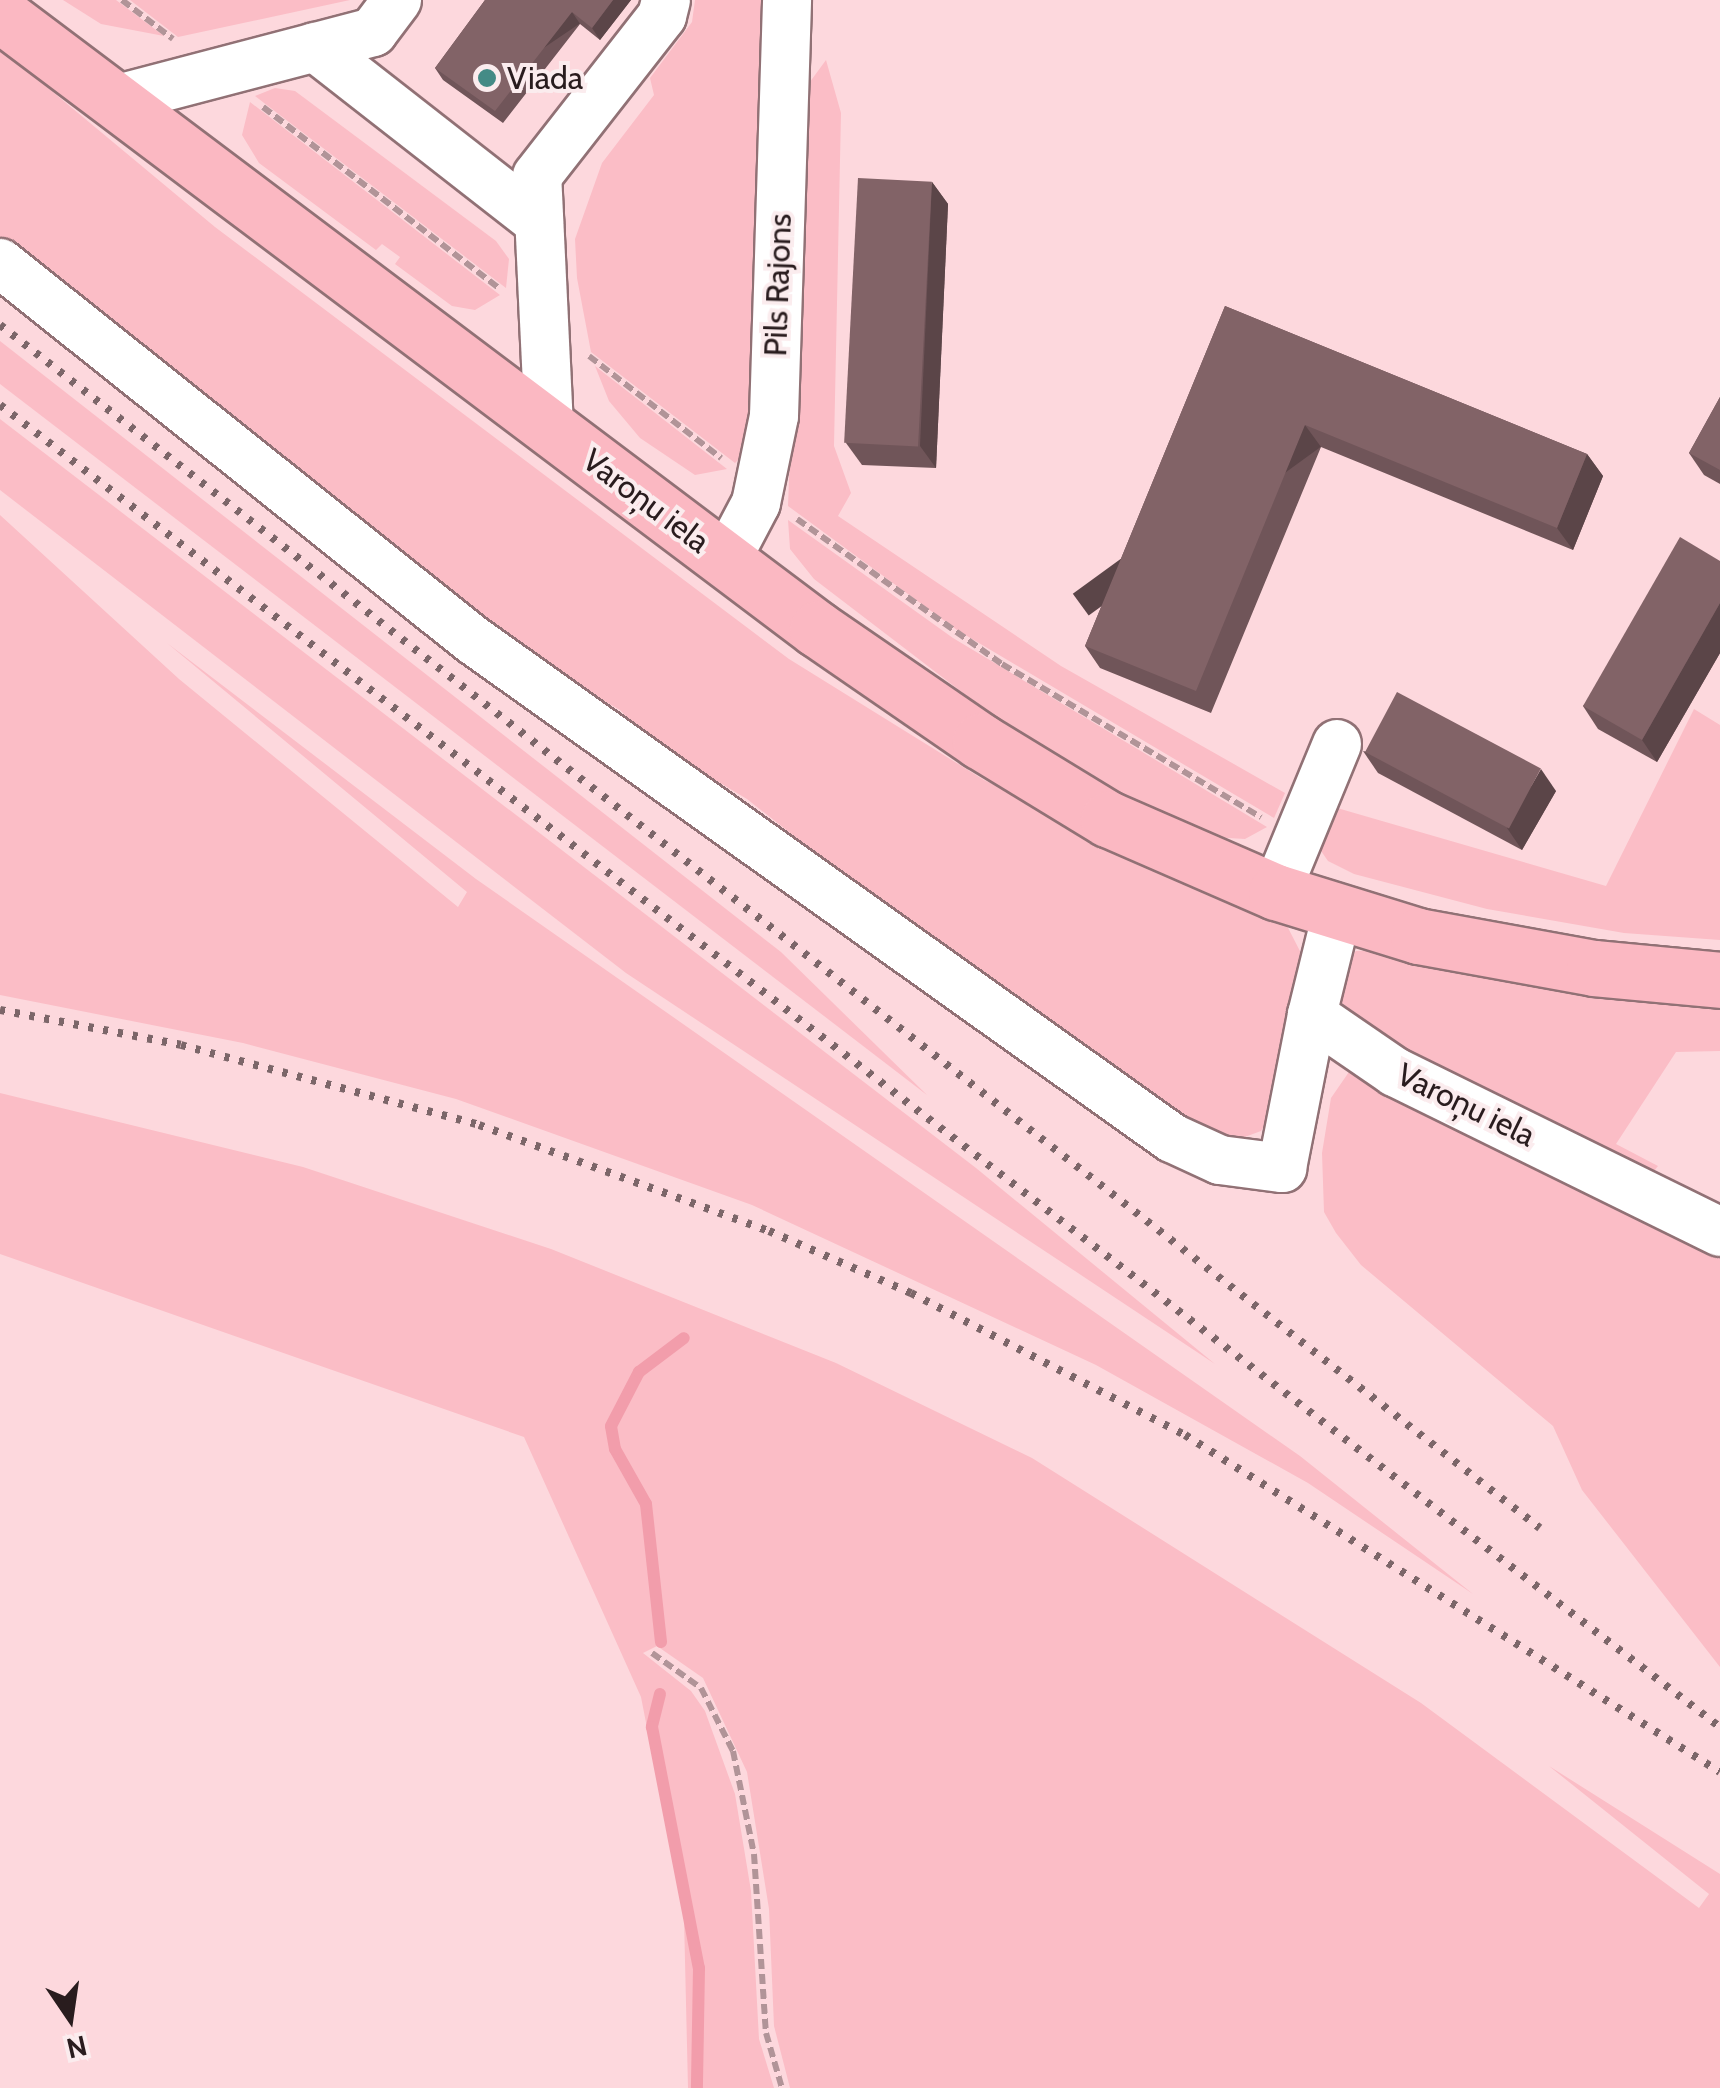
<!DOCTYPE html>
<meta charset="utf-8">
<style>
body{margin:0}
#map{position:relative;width:1720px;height:2088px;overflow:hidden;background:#fdd8dd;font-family:Cabin,sans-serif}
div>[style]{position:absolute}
.green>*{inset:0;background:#fbbdc6}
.stream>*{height:12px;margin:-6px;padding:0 6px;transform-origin:6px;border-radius:6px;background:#f29dab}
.path>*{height:6px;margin-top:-3px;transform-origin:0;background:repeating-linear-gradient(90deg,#b19498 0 10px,transparent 0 15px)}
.roads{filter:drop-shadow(2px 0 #917175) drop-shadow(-2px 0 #917175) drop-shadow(0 2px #917175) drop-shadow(0 -2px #917175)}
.minor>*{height:48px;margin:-24px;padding:0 24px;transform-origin:24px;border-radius:24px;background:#fff}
.highway>*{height:55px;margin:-27.5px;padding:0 27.5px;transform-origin:27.5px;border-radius:27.5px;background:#fbb8c2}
.rail>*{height:8px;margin-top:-4px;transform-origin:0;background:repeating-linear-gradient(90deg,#7c6669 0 5px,transparent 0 15px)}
.wall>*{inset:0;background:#705559}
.shaded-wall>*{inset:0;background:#5b4548;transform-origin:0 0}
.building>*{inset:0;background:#826367;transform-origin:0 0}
.dots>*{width:28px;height:28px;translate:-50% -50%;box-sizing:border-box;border:5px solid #fbecee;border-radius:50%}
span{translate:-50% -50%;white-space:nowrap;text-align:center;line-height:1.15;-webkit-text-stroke:8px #fbecee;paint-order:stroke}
.poi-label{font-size:32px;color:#291c1e}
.left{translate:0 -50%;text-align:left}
.street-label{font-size:32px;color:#291c1e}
.north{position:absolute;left:20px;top:1968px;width:100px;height:100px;-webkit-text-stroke:8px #fbecee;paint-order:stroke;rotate:167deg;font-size:28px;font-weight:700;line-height:40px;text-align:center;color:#291c1e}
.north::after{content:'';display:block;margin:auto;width:35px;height:45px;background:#291c1e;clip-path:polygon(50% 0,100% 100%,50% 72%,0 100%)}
</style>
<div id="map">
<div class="green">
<div style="clip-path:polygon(63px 0,116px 0,164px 36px,101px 24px)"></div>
<div style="clip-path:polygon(130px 0,350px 0,178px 37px)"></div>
<div style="clip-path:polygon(695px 0,761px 0,757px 362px,746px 452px,735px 463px,591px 352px,577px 278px,575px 239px,602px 163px,654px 95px,650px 78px,692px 22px)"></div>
<div style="clip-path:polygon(0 48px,215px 227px,789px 659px,984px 780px,1285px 922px,1303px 957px,1279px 1102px,1261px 1131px,1234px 1141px,1174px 1118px,899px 919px,747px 799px,650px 741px,620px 710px,550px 670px,0 250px)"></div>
<div style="clip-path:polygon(826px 60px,841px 113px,834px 446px,851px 493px,838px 516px,1061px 666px,1285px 793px,1274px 818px,957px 630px,788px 506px,804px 90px)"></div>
<div style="clip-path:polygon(275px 88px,295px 91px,496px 241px,509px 259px,506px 288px,255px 96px)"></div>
<div style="clip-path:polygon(250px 102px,500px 295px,475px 310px,452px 306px,395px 264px,400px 257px,382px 244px,376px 250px,259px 163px,242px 135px)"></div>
<div style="clip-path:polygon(0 341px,781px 952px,927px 1095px,0 384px)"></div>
<div style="clip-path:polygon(595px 366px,727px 469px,695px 475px,640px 438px,609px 401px)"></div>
<div style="clip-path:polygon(0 419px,976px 1168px,1215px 1364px,626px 973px,0 490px)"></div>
<div style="clip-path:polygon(0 515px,179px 679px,458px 907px,467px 892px,167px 643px,476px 879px,1300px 1456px,1473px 1594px,1308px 1483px,1096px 1365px,752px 1205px,456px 1099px,243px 1043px,0 995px)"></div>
<div style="clip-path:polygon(788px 520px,953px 638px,1267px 827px,1245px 839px,1212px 837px,1107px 788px,1018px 735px,814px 579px,790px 549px)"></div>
<div style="clip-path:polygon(1694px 709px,1720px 725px,1720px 940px,1624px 933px,1487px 909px,1354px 874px,1328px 861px,1319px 848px,1313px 801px,1606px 886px)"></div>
<div style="clip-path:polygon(1382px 950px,1561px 992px,1720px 1007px,1720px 1051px,1676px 1052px,1616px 1144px,1658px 1166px,1647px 1180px,1527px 1124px,1344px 1014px,1336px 999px,1346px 959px,1356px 951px)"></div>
<div style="clip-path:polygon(1351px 1069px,1720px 1243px,1720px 1667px,1582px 1490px,1553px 1426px,1361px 1265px,1336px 1233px,1324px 1212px,1322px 1153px,1331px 1098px)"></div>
<div style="clip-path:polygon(0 1093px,303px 1167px,551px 1249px,836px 1363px,1032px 1458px,1421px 1703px,1699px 1908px,1709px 1894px,1549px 1766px,1720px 1874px,1720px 2088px,790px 2088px,774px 2026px,769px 1909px,747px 1772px,703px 1678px,657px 1646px,643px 1653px,691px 1691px,705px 1711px,735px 1794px,751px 1891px,759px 2039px,774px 2088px,688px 2088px,684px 1918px,641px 1697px,524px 1437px,0 1254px)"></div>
</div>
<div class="stream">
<div style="left:661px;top:1642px;width:139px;rotate:-96.2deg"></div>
<div style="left:646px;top:1504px;width:63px;rotate:-119.4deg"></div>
<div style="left:615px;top:1449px;width:23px;rotate:-100deg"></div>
<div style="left:611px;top:1426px;width:61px;rotate:-62.6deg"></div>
<div style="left:639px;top:1372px;width:56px;rotate:-37.1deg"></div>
<div style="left:660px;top:1694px;width:34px;rotate:104deg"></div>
<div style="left:652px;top:1727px;width:246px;rotate:79deg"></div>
<div style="left:699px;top:1968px;width:120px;rotate:91deg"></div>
</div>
<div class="path">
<div style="left:122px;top:0;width:64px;rotate:37.4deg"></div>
<div style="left:263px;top:107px;width:297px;rotate:37.5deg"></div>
<div style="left:589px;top:356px;width:167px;rotate:37.7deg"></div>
<div style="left:797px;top:519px;width:251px;rotate:35.3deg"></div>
<div style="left:1002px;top:664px;width:301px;rotate:30.6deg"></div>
<div style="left:652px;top:1653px;width:60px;rotate:35.5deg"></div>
<div style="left:701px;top:1688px;width:71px;rotate:63.1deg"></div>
<div style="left:733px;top:1751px;width:105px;rotate:78.5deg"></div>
<div style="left:754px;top:1854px;width:179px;rotate:86.2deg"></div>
<div style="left:766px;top:2033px;width:57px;rotate:73.8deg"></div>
</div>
<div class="roads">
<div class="minor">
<div style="left:315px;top:47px;width:284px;rotate:38deg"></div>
<div style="left:114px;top:100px;width:268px;rotate:-14.7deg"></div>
<div style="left:373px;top:32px;width:40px;rotate:-53deg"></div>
<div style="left:0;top:263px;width:605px;rotate:38.56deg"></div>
<div style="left:473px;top:640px;width:858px;rotate:35.47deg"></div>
<div style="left:1172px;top:1138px;width:53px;rotate:24.6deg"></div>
<div style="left:1220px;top:1160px;width:63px;rotate:7.4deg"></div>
<div style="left:1282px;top:1168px;width:156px;rotate:-78.9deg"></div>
<div style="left:549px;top:427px;width:251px;rotate:-92.7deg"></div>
<div style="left:537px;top:176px;width:203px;rotate:-52deg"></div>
<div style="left:662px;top:16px;width:16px;rotate:-76deg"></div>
<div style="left:726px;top:560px;width:64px;rotate:-62.2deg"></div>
<div style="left:756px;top:503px;width:89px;rotate:-78.3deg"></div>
<div style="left:774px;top:416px;width:416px;rotate:-88.2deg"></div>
<div style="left:1276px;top:892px;width:160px;rotate:-67.6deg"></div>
<div style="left:1337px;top:913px;width:105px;rotate:103.8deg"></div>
<div style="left:1312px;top:1015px;width:101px;rotate:34.5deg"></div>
<div style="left:1395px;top:1072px;width:362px;rotate:26.2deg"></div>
</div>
<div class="highway">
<div style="left:0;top:14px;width:1023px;rotate:36.97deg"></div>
<div style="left:817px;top:629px;width:198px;rotate:34.5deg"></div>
<div style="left:980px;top:741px;width:150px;rotate:31.4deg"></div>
<div style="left:1108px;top:819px;width:183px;rotate:23.5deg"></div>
<div style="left:1276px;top:892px;width:149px;rotate:17.2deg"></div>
<div style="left:1418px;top:936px;width:179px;rotate:10.3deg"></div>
<div style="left:1594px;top:968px;width:127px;rotate:5.4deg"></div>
</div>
</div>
<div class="rail">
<div style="left:0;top:325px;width:1954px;rotate:38deg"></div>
<div style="left:0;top:405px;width:2169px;rotate:37.55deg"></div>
<div style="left:0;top:1010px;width:184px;rotate:10.9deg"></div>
<div style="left:181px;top:1045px;width:309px;rotate:15deg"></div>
<div style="left:479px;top:1125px;width:309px;rotate:20.1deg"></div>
<div style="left:769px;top:1231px;width:155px;rotate:23.6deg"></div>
<div style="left:911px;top:1293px;width:309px;rotate:27.4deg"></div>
<div style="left:1185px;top:1435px;width:632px;rotate:32.21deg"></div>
</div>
<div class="wall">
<div style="clip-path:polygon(485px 0,631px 0,600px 40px,580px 24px,503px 123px,443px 80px,435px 68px)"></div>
<div style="clip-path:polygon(932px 182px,948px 204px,936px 468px,862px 465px,846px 443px)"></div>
<div style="clip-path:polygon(1225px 306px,1587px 454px,1603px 476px,1573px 550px,1321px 447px,1211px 713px,1100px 668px,1085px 646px)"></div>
<div style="clip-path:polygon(1720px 397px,1720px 484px,1704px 475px,1689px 453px)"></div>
<div style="clip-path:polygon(1720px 561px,1720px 653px,1657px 762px,1598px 729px,1583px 706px)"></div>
<div style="clip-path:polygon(1363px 751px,1556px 791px,1522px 850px,1378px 773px)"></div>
</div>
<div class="shaded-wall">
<div style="clip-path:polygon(613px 0,631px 0,600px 40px,592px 28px)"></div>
<div style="left:572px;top:12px;width:14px;height:125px;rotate:56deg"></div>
<div style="clip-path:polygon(932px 182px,948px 204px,936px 468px,920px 446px)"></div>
<div style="left:1305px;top:425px;width:27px;height:287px;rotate:54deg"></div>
<div style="clip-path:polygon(1587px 454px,1603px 476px,1573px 550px,1557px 528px)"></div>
<div style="clip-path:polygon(1720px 603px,1720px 653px,1657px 762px,1642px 740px)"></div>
<div style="clip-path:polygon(1541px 769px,1556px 791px,1522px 850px,1507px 828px)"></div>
</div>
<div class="building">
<div style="clip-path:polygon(485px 0,613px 0,592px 28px,572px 12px,495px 111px,435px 68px)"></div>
<div style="left:858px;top:178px;width:74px;height:265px;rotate:3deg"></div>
<div style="clip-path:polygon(1225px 306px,1587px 454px,1557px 528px,1305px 425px,1196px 691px,1085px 646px)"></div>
<div style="clip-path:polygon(1720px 397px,1720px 470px,1689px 453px)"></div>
<div style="clip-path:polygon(1680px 537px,1720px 561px,1720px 603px,1642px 740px,1583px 706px)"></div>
<div style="left:1397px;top:692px;width:163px;height:68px;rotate:28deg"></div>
</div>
<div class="dots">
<div style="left:487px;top:78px;background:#448b86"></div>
</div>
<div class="poi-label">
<span class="left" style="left:507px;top:78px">Viada</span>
</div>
<div class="street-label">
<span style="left:778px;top:285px;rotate:-88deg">Pils Rajons</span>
<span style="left:646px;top:501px;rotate:37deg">Varoņu iela</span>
<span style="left:1466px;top:1105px;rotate:26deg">Varoņu iela</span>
</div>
<div class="north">N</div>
</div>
